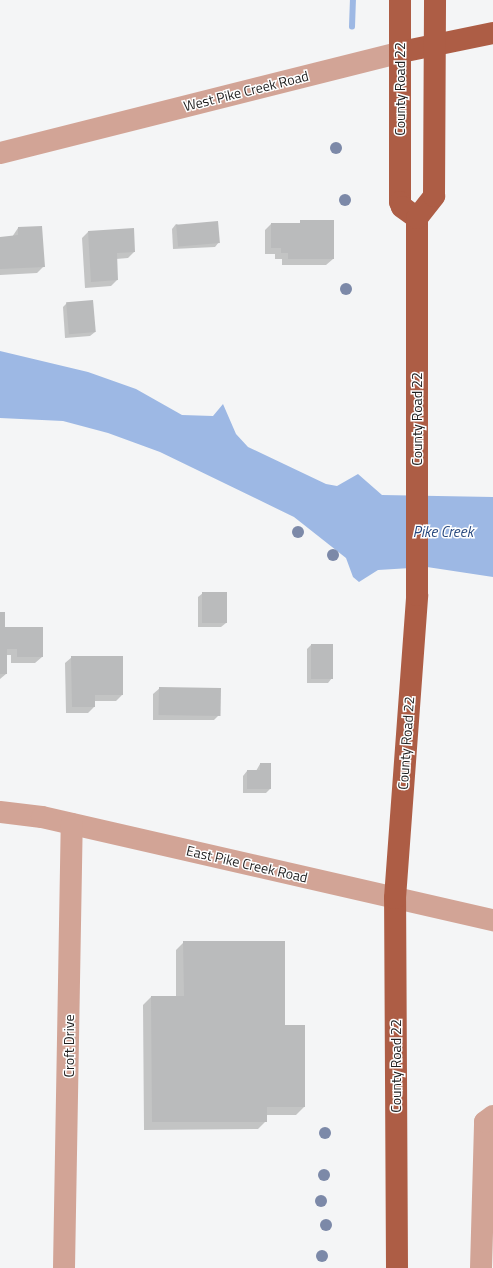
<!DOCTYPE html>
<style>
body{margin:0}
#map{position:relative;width:493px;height:1268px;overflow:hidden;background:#f4f5f6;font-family:"Titillium Web",sans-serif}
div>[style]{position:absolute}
.water>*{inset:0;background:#9db8e4}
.shadow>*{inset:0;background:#0003}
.stream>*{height:5.5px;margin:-2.75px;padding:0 2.75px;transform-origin:2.75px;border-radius:2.75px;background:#9db8e4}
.building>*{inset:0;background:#babbbc;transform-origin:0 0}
.minor>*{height:22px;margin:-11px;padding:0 11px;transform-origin:11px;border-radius:11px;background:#d2a496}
.major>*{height:22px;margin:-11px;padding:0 11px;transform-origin:11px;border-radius:11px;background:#ad5d45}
.trees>*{width:12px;height:12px;margin:-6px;border-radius:50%;background:#7c89a8}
span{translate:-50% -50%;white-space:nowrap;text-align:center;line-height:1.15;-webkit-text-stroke:3px #fff;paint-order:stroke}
.street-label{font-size:14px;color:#1f1f1f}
.water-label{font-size:15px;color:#28497f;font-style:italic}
</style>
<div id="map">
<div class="water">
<div style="clip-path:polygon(0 351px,88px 372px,136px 389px,182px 415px,213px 416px,223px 404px,236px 434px,248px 447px,326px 484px,337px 486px,358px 474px,382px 495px,493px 497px,493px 577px,427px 567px,378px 570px,359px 582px,353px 577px,346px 558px,294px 517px,160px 452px,108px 433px,63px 421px,0 418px)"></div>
</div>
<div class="shadow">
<div style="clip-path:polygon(333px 222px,333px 259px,326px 265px,282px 265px,282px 259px,275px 259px,275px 254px,265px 254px,265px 230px,271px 224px)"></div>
<div style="clip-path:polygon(176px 224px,219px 242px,215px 247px,173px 249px,172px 229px)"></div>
<div style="clip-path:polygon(41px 227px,44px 266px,37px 273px,0 275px,0 238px,12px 237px,18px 228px)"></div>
<div style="clip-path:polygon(88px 232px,134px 252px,128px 258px,116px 259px,117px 280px,111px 286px,85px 288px,82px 238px)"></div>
<div style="clip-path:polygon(67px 303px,95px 332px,90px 336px,65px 338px,63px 307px)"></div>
<div style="clip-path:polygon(203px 593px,226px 623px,221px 627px,198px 627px,198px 597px)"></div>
<div style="clip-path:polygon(0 613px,4px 628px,42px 657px,35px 663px,11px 663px,11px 655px,6px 655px,6px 674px,0 679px)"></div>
<div style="clip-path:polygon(311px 645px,332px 678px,328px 683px,307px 683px,307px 649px)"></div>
<div style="clip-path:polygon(72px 657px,122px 695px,116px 701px,94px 701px,94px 707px,88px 713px,66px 713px,65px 663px)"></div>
<div style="clip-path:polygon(160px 688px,220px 714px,214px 720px,153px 720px,153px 694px)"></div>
<div style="clip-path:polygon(260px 764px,270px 789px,266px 793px,243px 793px,243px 776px,247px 771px,256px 771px)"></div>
<div style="clip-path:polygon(184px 942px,284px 1026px,304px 1107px,296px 1115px,266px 1115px,266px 1121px,258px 1129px,144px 1130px,143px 1005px,151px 997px,176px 997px,176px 950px)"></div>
</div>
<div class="stream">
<div style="left:352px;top:27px;width:27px;rotate:-88deg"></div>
</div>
<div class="building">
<div style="clip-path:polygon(300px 220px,334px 220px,334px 259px,288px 259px,288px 253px,281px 253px,281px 248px,271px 248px,271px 223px,300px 223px)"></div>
<div style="left:218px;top:221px;width:22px;height:42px;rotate:85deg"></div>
<div style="clip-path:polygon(42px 226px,45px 267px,0 269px,0 237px,18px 235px,18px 227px)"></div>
<div style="clip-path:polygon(134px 228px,135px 252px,117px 253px,118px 280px,91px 282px,88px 231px)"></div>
<div style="left:93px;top:300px;width:32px;height:27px;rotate:85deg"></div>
<div style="left:202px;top:592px;width:25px;height:31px"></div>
<div style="clip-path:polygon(0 612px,5px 612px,5px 627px,43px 627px,43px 657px,17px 657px,17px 649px,7px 649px,7px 674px,0 674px)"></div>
<div style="left:311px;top:644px;width:22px;height:35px"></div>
<div style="clip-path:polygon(71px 656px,123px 656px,123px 695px,95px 695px,95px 707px,72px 707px)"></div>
<div style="left:159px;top:687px;width:62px;height:28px;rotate:1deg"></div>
<div style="clip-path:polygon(260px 763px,271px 763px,271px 789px,247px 789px,247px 770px,260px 770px)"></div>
<div style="clip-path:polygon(183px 941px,285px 941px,285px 1025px,305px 1025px,305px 1107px,267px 1107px,267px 1122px,152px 1122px,151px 996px,184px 996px)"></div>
</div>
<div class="minor">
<div style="left:0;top:153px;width:414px;rotate:-14.1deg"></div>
<div style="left:0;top:812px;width:42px;rotate:6.8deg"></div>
<div style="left:42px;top:817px;width:463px;rotate:12.9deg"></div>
<div style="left:64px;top:1268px;width:444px;rotate:-89deg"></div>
<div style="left:481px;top:1268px;width:146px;rotate:-88.4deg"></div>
<div style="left:485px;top:1122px;width:10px;rotate:-37deg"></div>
</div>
<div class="major">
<div style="left:400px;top:0;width:202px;rotate:90deg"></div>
<div style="left:400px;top:202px;width:5px;rotate:68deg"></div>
<div style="left:402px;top:207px;width:19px;rotate:36deg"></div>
<div style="left:401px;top:52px;width:94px;rotate:-11.7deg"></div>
<div style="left:397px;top:1268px;width:370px;rotate:-90.3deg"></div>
<div style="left:395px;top:898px;width:304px;rotate:-85.8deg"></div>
<div style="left:417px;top:595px;width:377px;rotate:-90deg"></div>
<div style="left:417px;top:218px;width:28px;rotate:-52deg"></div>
<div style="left:434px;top:196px;width:196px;rotate:-89.7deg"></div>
</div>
<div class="trees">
<div style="left:336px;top:148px"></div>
<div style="left:345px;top:200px"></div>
<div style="left:346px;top:289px"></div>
<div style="left:298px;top:532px"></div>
<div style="left:333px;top:555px"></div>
<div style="left:325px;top:1133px"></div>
<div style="left:324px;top:1175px"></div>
<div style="left:321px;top:1201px"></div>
<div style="left:326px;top:1225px"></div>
<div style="left:322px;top:1256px"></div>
</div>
<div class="street-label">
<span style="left:400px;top:89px;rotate:-90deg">County Road 22</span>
<span style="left:246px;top:91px;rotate:-14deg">West Pike Creek Road</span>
<span style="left:417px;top:419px;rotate:-90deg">County Road 22</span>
<span style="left:406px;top:743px;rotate:-86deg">County Road 22</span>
<span style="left:247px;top:864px;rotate:13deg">East Pike Creek Road</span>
<span style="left:69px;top:1046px;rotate:-90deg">Croft Drive</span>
<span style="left:396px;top:1066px;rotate:-90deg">County Road 22</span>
</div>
<div class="water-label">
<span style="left:443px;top:532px">Pike Creek</span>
</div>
</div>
